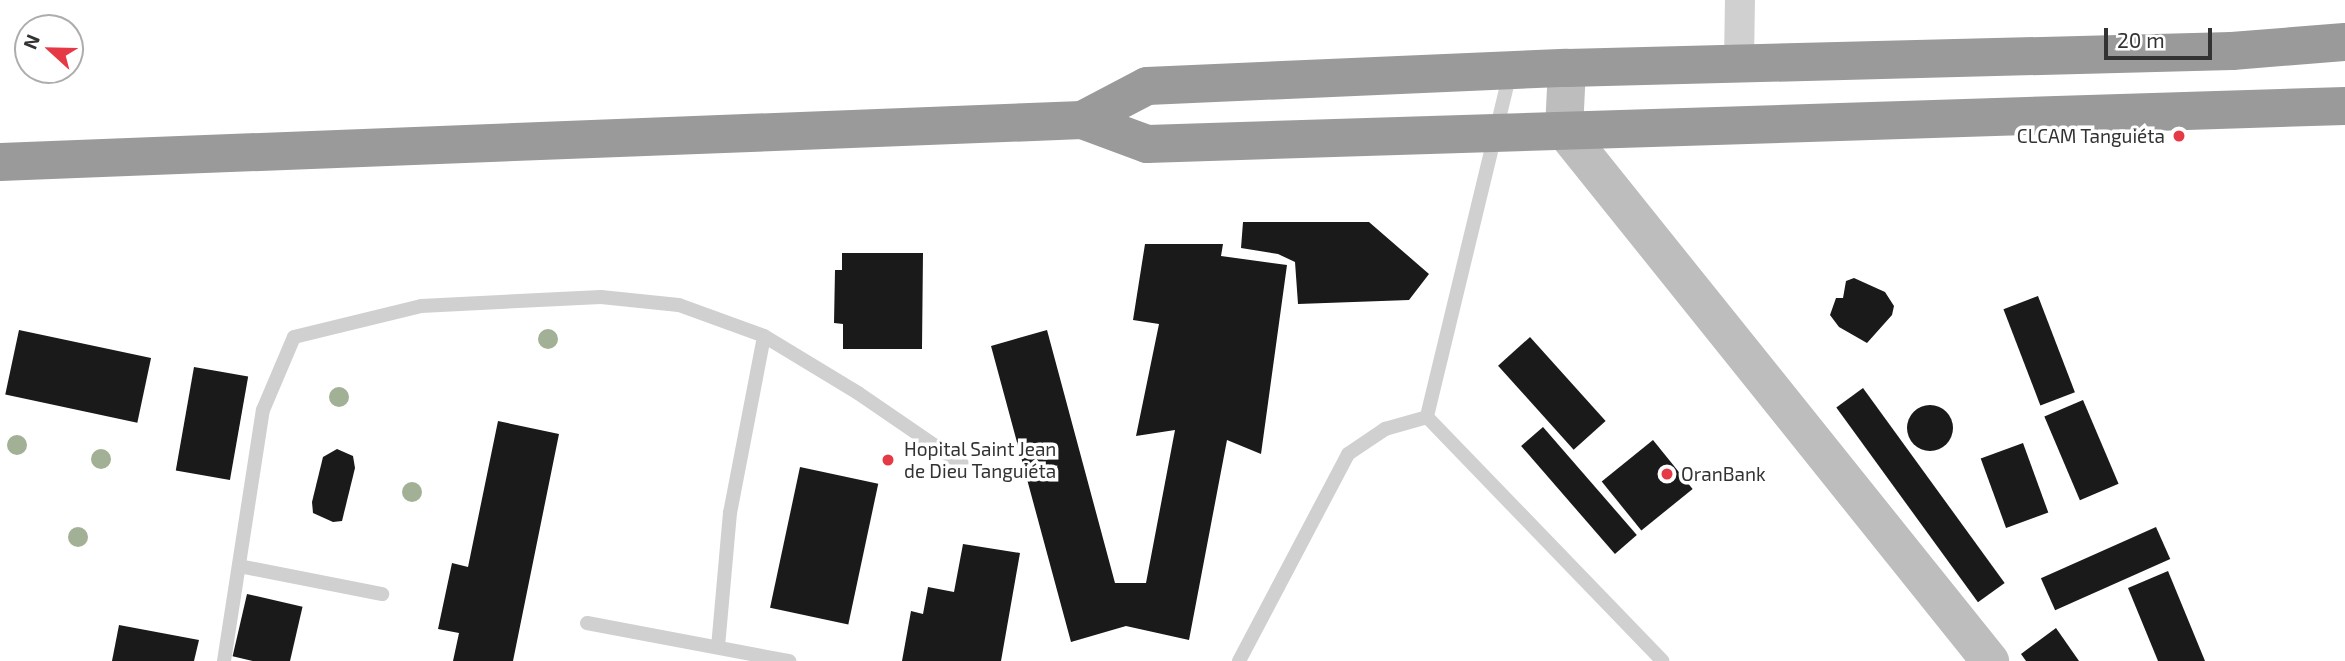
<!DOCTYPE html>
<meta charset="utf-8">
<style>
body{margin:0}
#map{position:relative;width:2345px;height:661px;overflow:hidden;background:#fff;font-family:"Exo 2",sans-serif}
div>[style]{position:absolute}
.building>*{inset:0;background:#1a1a1a;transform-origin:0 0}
.round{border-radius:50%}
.lane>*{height:14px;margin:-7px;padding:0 7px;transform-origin:7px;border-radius:7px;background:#d0d0d0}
.street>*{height:30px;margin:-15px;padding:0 15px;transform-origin:15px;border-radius:15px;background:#d0d0d0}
.secondary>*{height:38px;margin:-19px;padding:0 19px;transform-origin:19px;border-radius:19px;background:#bdbdbd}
.highway>*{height:38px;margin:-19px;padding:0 19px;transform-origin:19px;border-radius:19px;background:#9a9a9a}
.trees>*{width:20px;height:20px;margin:-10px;border-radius:50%;background:#a2b095}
.dots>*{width:19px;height:19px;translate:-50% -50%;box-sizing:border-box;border:4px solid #fff;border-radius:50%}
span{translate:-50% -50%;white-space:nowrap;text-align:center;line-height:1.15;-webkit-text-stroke:7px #fff;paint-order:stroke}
.poi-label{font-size:19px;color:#333}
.right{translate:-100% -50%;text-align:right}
.left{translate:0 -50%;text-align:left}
.north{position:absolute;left:14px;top:14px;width:70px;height:70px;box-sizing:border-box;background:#fff;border:2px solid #adadad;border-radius:50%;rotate:292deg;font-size:19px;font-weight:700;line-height:28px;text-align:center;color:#333}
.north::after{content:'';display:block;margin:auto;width:24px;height:32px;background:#e63946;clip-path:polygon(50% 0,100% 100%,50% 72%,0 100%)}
.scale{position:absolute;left:2104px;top:28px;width:108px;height:32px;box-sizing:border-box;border:4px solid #333;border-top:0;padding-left:9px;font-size:21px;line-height:24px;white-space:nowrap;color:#333;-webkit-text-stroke:5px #fff;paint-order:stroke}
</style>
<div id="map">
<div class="building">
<div style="clip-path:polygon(1243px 222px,1369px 222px,1429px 274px,1409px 300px,1298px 304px,1295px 262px,1278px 254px,1241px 248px)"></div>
<div style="clip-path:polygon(1145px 244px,1223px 244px,1221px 256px,1287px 265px,1261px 454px,1227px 440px,1189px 640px,1126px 626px,1071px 642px,991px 346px,1047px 330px,1115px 583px,1146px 583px,1175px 430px,1136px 436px,1159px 324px,1133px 320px)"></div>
<div style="clip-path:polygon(842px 253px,923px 253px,922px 349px,843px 349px,843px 324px,834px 323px,835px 270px,842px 270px)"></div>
<div style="clip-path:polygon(1854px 278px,1885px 292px,1894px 306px,1892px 315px,1867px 343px,1839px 327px,1830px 315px,1836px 298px,1843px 298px,1846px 281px)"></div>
<div style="left:2038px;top:296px;width:103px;height:37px;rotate:69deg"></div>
<div style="left:19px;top:330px;width:135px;height:66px;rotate:12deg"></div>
<div style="left:1530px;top:337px;width:113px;height:43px;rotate:48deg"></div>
<div style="left:194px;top:367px;width:55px;height:105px;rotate:10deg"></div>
<div style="left:1863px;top:388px;width:241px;height:33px;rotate:54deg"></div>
<div style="left:2083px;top:400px;width:91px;height:42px;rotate:67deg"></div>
<div class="round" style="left:1907px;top:405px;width:46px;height:46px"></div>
<div style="clip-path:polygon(498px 421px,559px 434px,513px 661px,453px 661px,459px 633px,438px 629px,452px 563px,468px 567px)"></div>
<div style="left:1543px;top:427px;width:143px;height:29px;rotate:49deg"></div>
<div style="left:1653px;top:440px;width:63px;height:66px;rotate:51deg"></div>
<div style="left:2023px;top:443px;width:74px;height:45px;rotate:70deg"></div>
<div style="clip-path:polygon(337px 449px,353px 456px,355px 468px,342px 521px,333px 522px,313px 513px,312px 502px,323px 457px)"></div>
<div style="left:800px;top:467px;width:80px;height:144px;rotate:12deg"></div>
<div style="left:2156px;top:527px;width:35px;height:126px;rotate:66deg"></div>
<div style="clip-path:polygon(963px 544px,1020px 553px,1001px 661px,902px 661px,911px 611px,923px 614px,928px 587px,954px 592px)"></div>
<div style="clip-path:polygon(2168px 571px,2205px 661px,2158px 661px,2128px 588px)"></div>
<div style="left:247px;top:594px;width:57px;height:64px;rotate:13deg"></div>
<div style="clip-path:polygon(119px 625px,199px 640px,194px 661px,112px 661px)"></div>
<div style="clip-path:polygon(2056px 628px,2079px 661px,2026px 661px,2021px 654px)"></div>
</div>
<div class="lane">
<div style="left:1510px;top:73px;width:354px;rotate:103.6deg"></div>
<div style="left:1427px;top:417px;width:339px;rotate:46deg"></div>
<div style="left:239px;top:566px;width:146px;rotate:11.1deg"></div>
<div style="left:587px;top:623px;width:206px;rotate:10.7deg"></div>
<div style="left:718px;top:647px;width:135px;rotate:-84.9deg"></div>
<div style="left:730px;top:513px;width:180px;rotate:-79.1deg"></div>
<div style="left:224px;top:661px;width:254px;rotate:-81.2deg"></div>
<div style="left:263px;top:410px;width:79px;rotate:-67deg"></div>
<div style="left:294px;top:337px;width:131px;rotate:-13.7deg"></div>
<div style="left:421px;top:306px;width:180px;rotate:-2.9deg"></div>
<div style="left:601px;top:297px;width:78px;rotate:5.9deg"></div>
<div style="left:679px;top:305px;width:90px;rotate:20deg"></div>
<div style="left:764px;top:336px;width:110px;rotate:31.2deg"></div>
<div style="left:858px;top:393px;width:127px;rotate:34.4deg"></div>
<div style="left:1239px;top:661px;width:234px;rotate:-62.2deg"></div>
<div style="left:1348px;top:454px;width:45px;rotate:-34deg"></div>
<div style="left:1385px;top:429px;width:44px;rotate:-15.9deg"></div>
</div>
<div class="street">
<div style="left:1739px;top:62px;width:62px;rotate:-89.1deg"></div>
</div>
<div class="secondary">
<div style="left:1567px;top:68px;width:62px;rotate:92.8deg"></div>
<div style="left:1564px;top:130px;width:681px;rotate:51.26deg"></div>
</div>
<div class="highway">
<div style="left:1082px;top:120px;width:73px;rotate:-27.6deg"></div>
<div style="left:1147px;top:86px;width:420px;rotate:-2.5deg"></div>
<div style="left:1567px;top:68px;width:665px;rotate:-1.46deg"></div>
<div style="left:2232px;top:51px;width:113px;rotate:-4.6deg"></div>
<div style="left:0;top:162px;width:1083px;rotate:-2.22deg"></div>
<div style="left:1082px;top:120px;width:69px;rotate:20.3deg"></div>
<div style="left:1147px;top:144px;width:1199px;rotate:-1.82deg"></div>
</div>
<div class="trees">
<div style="left:548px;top:339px"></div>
<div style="left:339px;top:397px"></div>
<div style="left:17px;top:445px"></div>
<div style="left:101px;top:459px"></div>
<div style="left:412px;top:492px"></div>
<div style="left:78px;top:537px"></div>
</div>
<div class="dots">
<div style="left:2179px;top:136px;background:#e63946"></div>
<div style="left:888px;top:460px;background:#e63946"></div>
<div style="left:1667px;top:474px;background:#e63946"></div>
</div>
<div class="poi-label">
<span class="right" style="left:2165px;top:136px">CLCAM Tanguiéta</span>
<span class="left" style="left:904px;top:460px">Hopital Saint Jean<br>de Dieu Tanguiéta</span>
<span class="left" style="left:1681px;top:474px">OranBank</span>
</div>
<div class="north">N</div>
<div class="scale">20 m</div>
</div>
